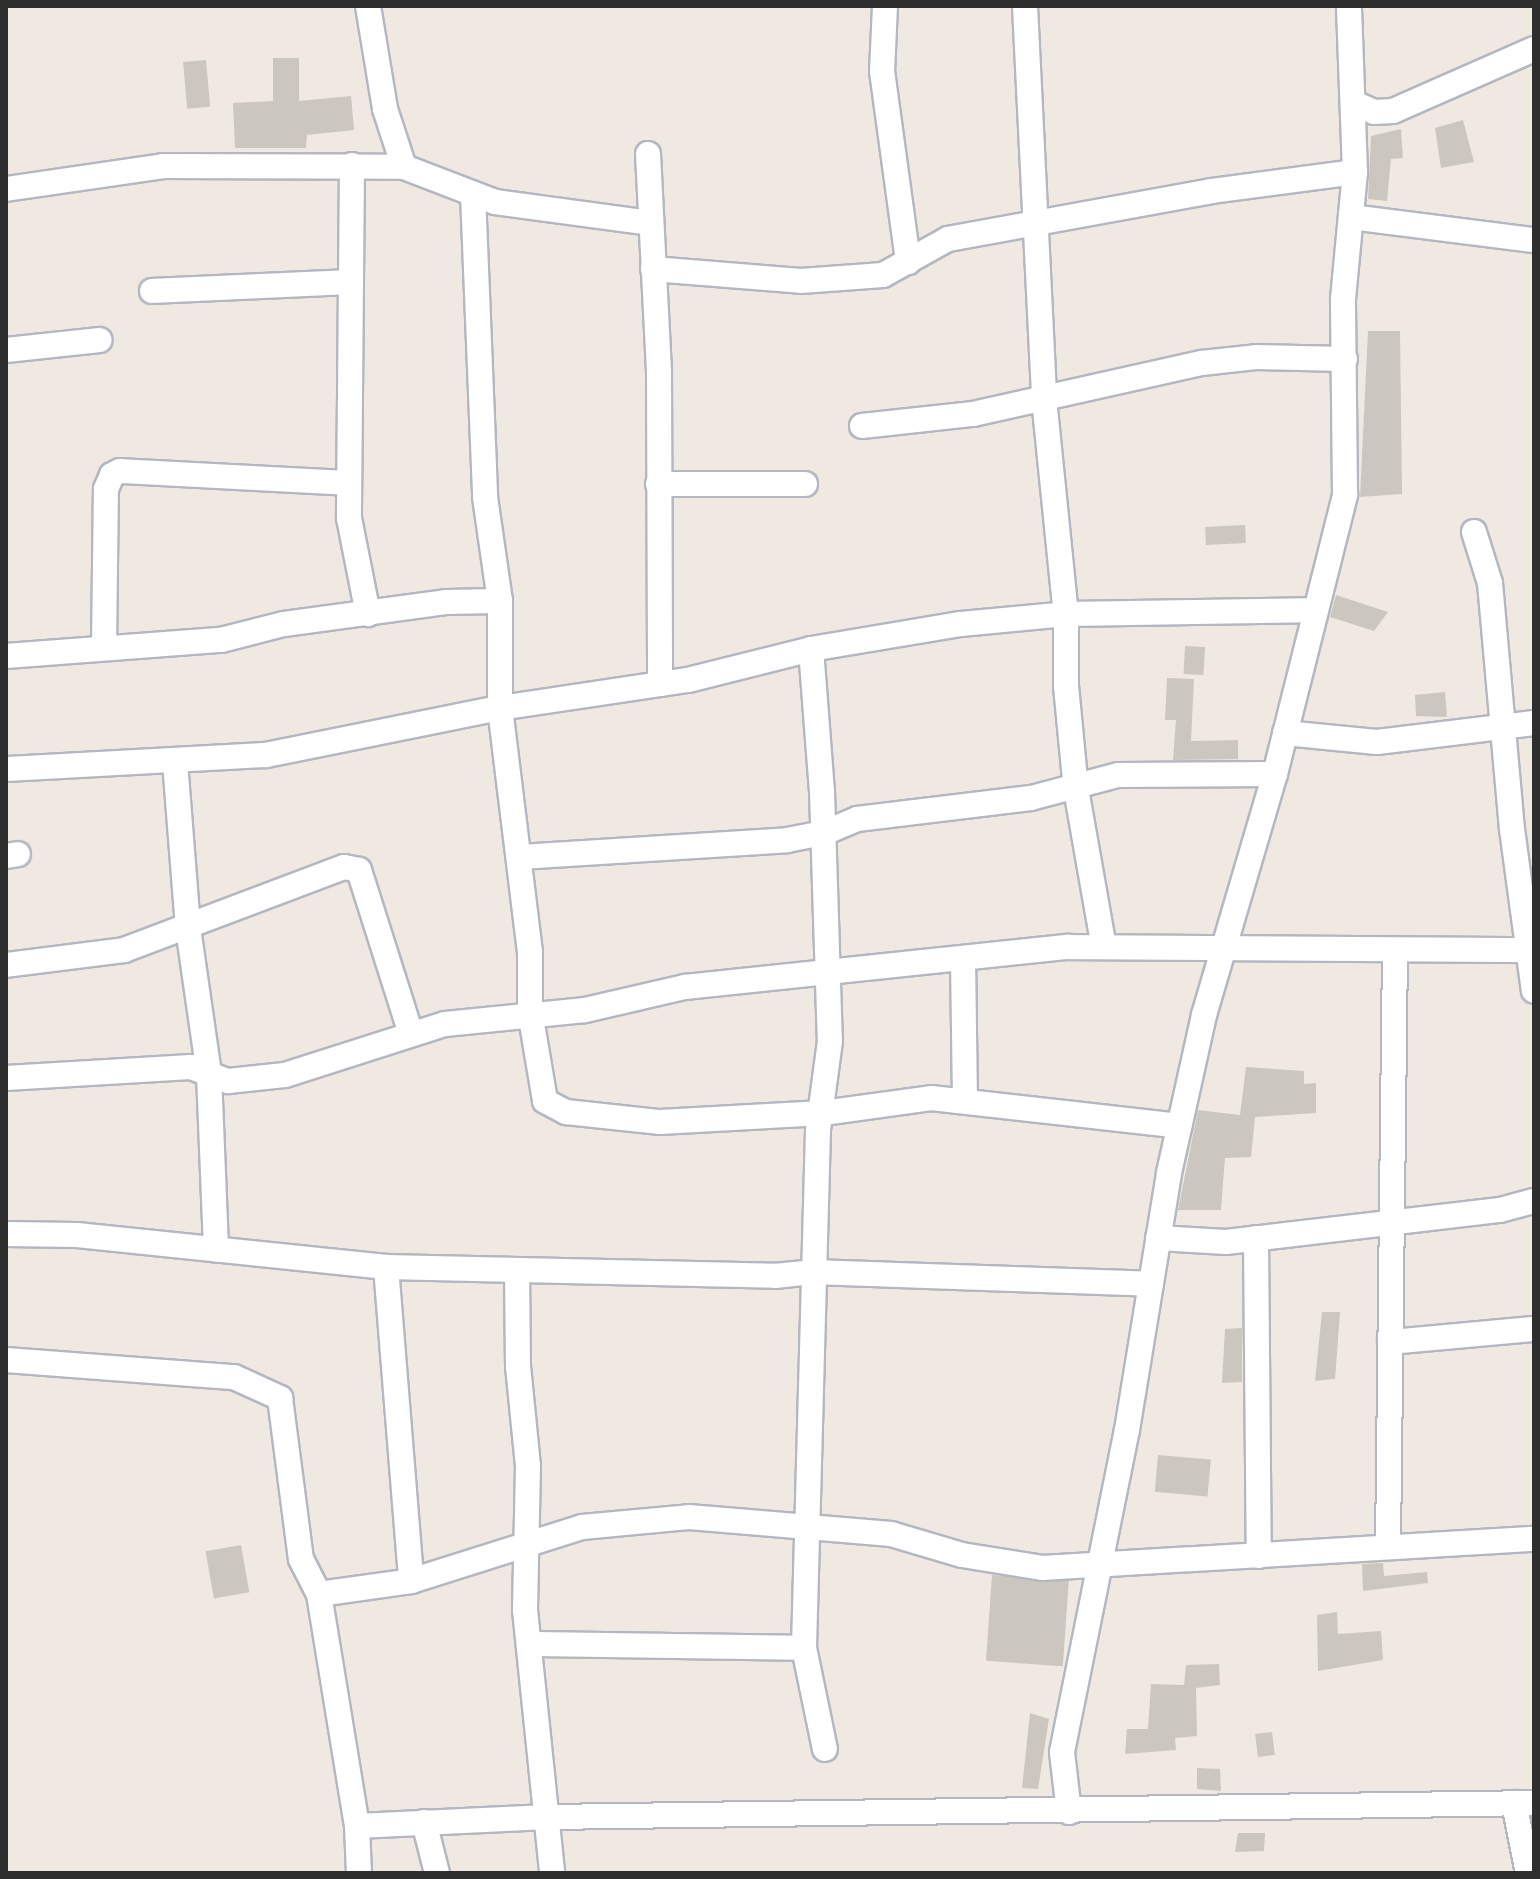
<!DOCTYPE html>
<style>
body{margin:0}
#map{position:relative;width:1540px;height:1879px;overflow:hidden;background:#efe9e1;font-family:Quicksand,sans-serif}
div>[style]{position:absolute}
.building>*{inset:0;background:#cbc7bf;transform-origin:0 0}
.roads{filter:drop-shadow(2px 0 #b4b7c1) drop-shadow(-2px 0 #b4b7c1) drop-shadow(0 2px #b4b7c1) drop-shadow(0 -2px #b4b7c1)}
.minor>*{height:24px;margin:-12px;padding:0 12px;transform-origin:12px;border-radius:12px;background:#fff}
span{translate:-50% -50%;white-space:nowrap;text-align:center;line-height:1.15;-webkit-text-stroke:6px #fff;paint-order:stroke}
.frame{position:absolute;inset:0;border:8px solid #2e2e2e;pointer-events:none}
</style>
<div id="map">
<div class="building">
<div style="clip-path:polygon(273px 58px,299px 58px,299px 101px,351px 96px,354px 130px,307px 135px,306px 148px,235px 148px,233px 103px,273px 101px)"></div>
<div style="left:206px;top:60px;width:47px;height:23px;rotate:85deg"></div>
<div style="clip-path:polygon(1463px 120px,1474px 162px,1441px 168px,1435px 128px)"></div>
<div style="clip-path:polygon(1401px 129px,1403px 158px,1391px 159px,1387px 201px,1368px 199px,1371px 136px)"></div>
<div style="clip-path:polygon(1368px 331px,1400px 331px,1402px 494px,1360px 497px)"></div>
<div style="left:1245px;top:525px;width:18px;height:40px;rotate:87deg"></div>
<div style="clip-path:polygon(1336px 595px,1388px 612px,1374px 631px,1330px 617px)"></div>
<div style="left:1185px;top:646px;width:20px;height:28px;rotate:3deg"></div>
<div style="clip-path:polygon(1167px 678px,1194px 679px,1191px 741px,1238px 740px,1238px 759px,1173px 760px,1176px 720px,1165px 720px)"></div>
<div style="clip-path:polygon(1445px 692px,1447px 717px,1416px 716px,1415px 695px)"></div>
<div style="clip-path:polygon(1246px 1067px,1304px 1071px,1304px 1084px,1316px 1083px,1316px 1113px,1255px 1117px,1251px 1157px,1225px 1158px,1221px 1210px,1178px 1210px,1198px 1110px,1240px 1115px)"></div>
<div style="clip-path:polygon(1322px 1312px,1340px 1312px,1335px 1379px,1315px 1381px)"></div>
<div style="clip-path:polygon(1242px 1328px,1242px 1382px,1222px 1383px,1225px 1329px)"></div>
<div style="left:1158px;top:1455px;width:53px;height:37px;rotate:5deg"></div>
<div style="left:241px;top:1545px;width:48px;height:36px;rotate:80deg"></div>
<div style="clip-path:polygon(1383px 1563px,1384px 1576px,1427px 1572px,1428px 1583px,1363px 1591px,1362px 1564px)"></div>
<div style="left:992px;top:1575px;width:77px;height:86px;rotate:4deg"></div>
<div style="clip-path:polygon(1337px 1612px,1338px 1634px,1381px 1631px,1383px 1660px,1318px 1671px,1317px 1615px)"></div>
<div style="clip-path:polygon(1219px 1664px,1220px 1685px,1196px 1688px,1197px 1736px,1175px 1738px,1176px 1750px,1125px 1754px,1127px 1729px,1148px 1729px,1151px 1684px,1184px 1685px,1186px 1665px)"></div>
<div style="clip-path:polygon(1030px 1713px,1049px 1719px,1038px 1789px,1022px 1788px)"></div>
<div style="left:1272px;top:1732px;width:23px;height:17px;rotate:83deg"></div>
<div style="clip-path:polygon(1197px 1768px,1220px 1769px,1221px 1791px,1197px 1789px)"></div>
<div style="clip-path:polygon(1238px 1833px,1265px 1833px,1264px 1851px,1235px 1852px)"></div>
</div>
<div class="roads">
<div class="minor">
<div style="left:368px;top:6px;width:104px;rotate:80.6deg"></div>
<div style="left:385px;top:109px;width:61px;rotate:71.9deg"></div>
<div style="left:404px;top:167px;width:97px;rotate:21deg"></div>
<div style="left:495px;top:202px;width:156px;rotate:7.7deg"></div>
<div style="left:885px;top:6px;width:65px;rotate:92.6deg"></div>
<div style="left:882px;top:71px;width:193px;rotate:82.2deg"></div>
<div style="left:1025px;top:6px;width:393px;rotate:87.2deg"></div>
<div style="left:1044px;top:399px;width:216px;rotate:84.2deg"></div>
<div style="left:1066px;top:614px;width:72px;rotate:90deg"></div>
<div style="left:1066px;top:686px;width:103px;rotate:84.5deg"></div>
<div style="left:1076px;top:789px;width:160px;rotate:80deg"></div>
<div style="left:1354px;top:103px;width:22px;rotate:24deg"></div>
<div style="left:1374px;top:112px;width:19px;rotate:-3deg"></div>
<div style="left:1393px;top:111px;width:154px;rotate:-23.7deg"></div>
<div style="left:648px;top:154px;width:219px;rotate:87.1deg"></div>
<div style="left:659px;top:373px;width:311px;rotate:89.8deg"></div>
<div style="left:352px;top:165px;width:353px;rotate:90.5deg"></div>
<div style="left:349px;top:518px;width:98px;rotate:78.8deg"></div>
<div style="left:6px;top:189px;width:159px;rotate:-8.3deg"></div>
<div style="left:163px;top:166px;width:241px;rotate:0.2deg"></div>
<div style="left:473px;top:194px;width:303px;rotate:87.7deg"></div>
<div style="left:485px;top:497px;width:105px;rotate:81.8deg"></div>
<div style="left:500px;top:601px;width:107px;rotate:90deg"></div>
<div style="left:500px;top:708px;width:246px;rotate:83deg"></div>
<div style="left:530px;top:952px;width:60px;rotate:90deg"></div>
<div style="left:530px;top:1012px;width:90px;rotate:80.4deg"></div>
<div style="left:545px;top:1101px;width:24px;rotate:28deg"></div>
<div style="left:566px;top:1112px;width:95px;rotate:6.1deg"></div>
<div style="left:660px;top:1122px;width:163px;rotate:-3.2deg"></div>
<div style="left:823px;top:1113px;width:109px;rotate:-7.9deg"></div>
<div style="left:931px;top:1098px;width:250px;rotate:6.4deg"></div>
<div style="left:1351px;top:217px;width:184px;rotate:7.2deg"></div>
<div style="left:653px;top:269px;width:148px;rotate:4.6deg"></div>
<div style="left:801px;top:281px;width:82px;rotate:-4.2deg"></div>
<div style="left:883px;top:275px;width:74px;rotate:-29deg"></div>
<div style="left:948px;top:239px;width:267px;rotate:-10.3deg"></div>
<div style="left:1211px;top:191px;width:145px;rotate:-7.5deg"></div>
<div style="left:152px;top:291px;width:198px;rotate:-2.6deg"></div>
<div style="left:6px;top:350px;width:94px;rotate:-6.1deg"></div>
<div style="left:862px;top:426px;width:112px;rotate:-6.2deg"></div>
<div style="left:973px;top:414px;width:235px;rotate:-12.6deg"></div>
<div style="left:1202px;top:363px;width:54px;rotate:-6.3deg"></div>
<div style="left:1256px;top:357px;width:89px;rotate:1.3deg"></div>
<div style="left:658px;top:484px;width:147px"></div>
<div style="left:1474px;top:532px;width:53px;rotate:72.6deg"></div>
<div style="left:1490px;top:583px;width:247px;rotate:84.9deg"></div>
<div style="left:1512px;top:829px;width:163px;rotate:82.3deg"></div>
<div style="left:104px;top:648px;width:159px;rotate:-89.3deg"></div>
<div style="left:106px;top:489px;width:15px;rotate:-67deg"></div>
<div style="left:112px;top:475px;width:9px;rotate:-27deg"></div>
<div style="left:120px;top:471px;width:229px;rotate:3deg"></div>
<div style="left:811px;top:649px;width:142px;rotate:85.6deg"></div>
<div style="left:822px;top:791px;width:250px;rotate:88.2deg"></div>
<div style="left:830px;top:1041px;width:90px;rotate:97.7deg"></div>
<div style="left:818px;top:1130px;width:518px;rotate:91.55deg"></div>
<div style="left:804px;top:1648px;width:103px;rotate:78.3deg"></div>
<div style="left:6px;top:656px;width:216px;rotate:-4.3deg"></div>
<div style="left:221px;top:640px;width:65px;rotate:-14.3deg"></div>
<div style="left:284px;top:624px;width:163px;rotate:-7.7deg"></div>
<div style="left:446px;top:602px;width:54px;rotate:-1.1deg"></div>
<div style="left:1285px;top:733px;width:92px;rotate:5.6deg"></div>
<div style="left:1377px;top:742px;width:158px;rotate:-6.9deg"></div>
<div style="left:175px;top:762px;width:167px;rotate:85.5deg"></div>
<div style="left:188px;top:928px;width:148px;rotate:81.8deg"></div>
<div style="left:209px;top:1074px;width:176px;rotate:87.7deg"></div>
<div style="left:6px;top:769px;width:260px;rotate:-3.1deg"></div>
<div style="left:266px;top:755px;width:239px;rotate:-11.4deg"></div>
<div style="left:500px;top:708px;width:190px;rotate:-8.5deg"></div>
<div style="left:688px;top:680px;width:127px;rotate:-14.1deg"></div>
<div style="left:811px;top:649px;width:152px;rotate:-9.5deg"></div>
<div style="left:961px;top:624px;width:105px;rotate:-5.4deg"></div>
<div style="left:1066px;top:614px;width:250px;rotate:-0.9deg"></div>
<div style="left:6px;top:856px;width:12px;rotate:-9deg"></div>
<div style="left:520px;top:857px;width:268px;rotate:-3.6deg"></div>
<div style="left:787px;top:840px;width:38px;rotate:-11deg"></div>
<div style="left:824px;top:833px;width:36px;rotate:-23deg"></div>
<div style="left:857px;top:819px;width:175px;rotate:-6.9deg"></div>
<div style="left:1031px;top:798px;width:90px;rotate:-14.8deg"></div>
<div style="left:1118px;top:775px;width:157px;rotate:-0.4deg"></div>
<div style="left:963px;top:958px;width:142px;rotate:89.2deg"></div>
<div style="left:6px;top:965px;width:119px;rotate:-7.2deg"></div>
<div style="left:124px;top:950px;width:235px;rotate:-20.7deg"></div>
<div style="left:344px;top:867px;width:15px;rotate:11deg"></div>
<div style="left:359px;top:870px;width:169px;rotate:72.4deg"></div>
<div style="left:6px;top:1078px;width:185px;rotate:-3.4deg"></div>
<div style="left:191px;top:1067px;width:40px;rotate:21deg"></div>
<div style="left:228px;top:1081px;width:57px;rotate:-6deg"></div>
<div style="left:285px;top:1075px;width:168px;rotate:-17.7deg"></div>
<div style="left:445px;top:1024px;width:141px;rotate:-5.7deg"></div>
<div style="left:585px;top:1010px;width:103px;rotate:-13deg"></div>
<div style="left:685px;top:987px;width:385px;rotate:-6deg"></div>
<div style="left:1068px;top:947px;width:466px;rotate:0.4deg"></div>
<div style="left:6px;top:1234px;width:71px;rotate:0.8deg"></div>
<div style="left:77px;top:1235px;width:311px;rotate:5.9deg"></div>
<div style="left:386px;top:1267px;width:389px;rotate:1.3deg"></div>
<div style="left:775px;top:1276px;width:37px;rotate:-6deg"></div>
<div style="left:812px;top:1272px;width:339px;rotate:2deg"></div>
<div style="left:1158px;top:1238px;width:68px;rotate:3.4deg"></div>
<div style="left:1226px;top:1242px;width:276px;rotate:-6.7deg"></div>
<div style="left:1500px;top:1210px;width:35px;rotate:-15deg"></div>
<div style="left:1256px;top:1238px;width:318px;rotate:89.5deg"></div>
<div style="left:386px;top:1267px;width:315px;rotate:85.4deg"></div>
<div style="left:517px;top:1271px;width:95px;rotate:89.4deg"></div>
<div style="left:518px;top:1366px;width:100px;rotate:84.3deg"></div>
<div style="left:528px;top:1466px;width:144px;rotate:91.2deg"></div>
<div style="left:525px;top:1610px;width:264px;rotate:84.1deg"></div>
<div style="left:1390px;top:1342px;width:145px;rotate:-5.2deg"></div>
<div style="left:6px;top:1360px;width:229px;rotate:4.3deg"></div>
<div style="left:234px;top:1377px;width:51px;rotate:24.5deg"></div>
<div style="left:280px;top:1398px;width:162px;rotate:82.6deg"></div>
<div style="left:301px;top:1559px;width:39px;rotate:63deg"></div>
<div style="left:319px;top:1594px;width:235px;rotate:80.7deg"></div>
<div style="left:357px;top:1826px;width:47px;rotate:87.6deg"></div>
<div style="left:1388px;top:1547px;width:596px;rotate:-89.33deg"></div>
<div style="left:319px;top:1594px;width:93px;rotate:-8deg"></div>
<div style="left:411px;top:1581px;width:179px;rotate:-17.5deg"></div>
<div style="left:582px;top:1527px;width:107px;rotate:-5.3deg"></div>
<div style="left:689px;top:1517px;width:203px;rotate:4.8deg"></div>
<div style="left:891px;top:1534px;width:74px;rotate:16.5deg"></div>
<div style="left:962px;top:1555px;width:81px;rotate:9.2deg"></div>
<div style="left:1042px;top:1568px;width:493px;rotate:-3.4deg"></div>
<div style="left:529px;top:1644px;width:275px;rotate:0.8deg"></div>
<div style="left:1514px;top:1803px;width:71px;rotate:78.7deg"></div>
<div style="left:1069px;top:1812px;width:60px;rotate:-96.7deg"></div>
<div style="left:1062px;top:1752px;width:328px;rotate:-78.6deg"></div>
<div style="left:1127px;top:1430px;width:260px;rotate:-80.7deg"></div>
<div style="left:1169px;top:1173px;width:162px;rotate:-77.5deg"></div>
<div style="left:1204px;top:1015px;width:251px;rotate:-73.6deg"></div>
<div style="left:1275px;top:774px;width:288px;rotate:-75.9deg"></div>
<div style="left:1345px;top:495px;width:196px;rotate:-90.6deg"></div>
<div style="left:1343px;top:299px;width:128px;rotate:-84.6deg"></div>
<div style="left:1355px;top:172px;width:166px;rotate:-92.1deg"></div>
<div style="left:424px;top:1822px;width:53px;rotate:75.7deg"></div>
<div style="left:357px;top:1826px;width:191px;rotate:-2.7deg"></div>
<div style="left:548px;top:1817px;width:986px;rotate:-0.81deg"></div>
</div>
</div>
<div class="frame"></div>
</div>
